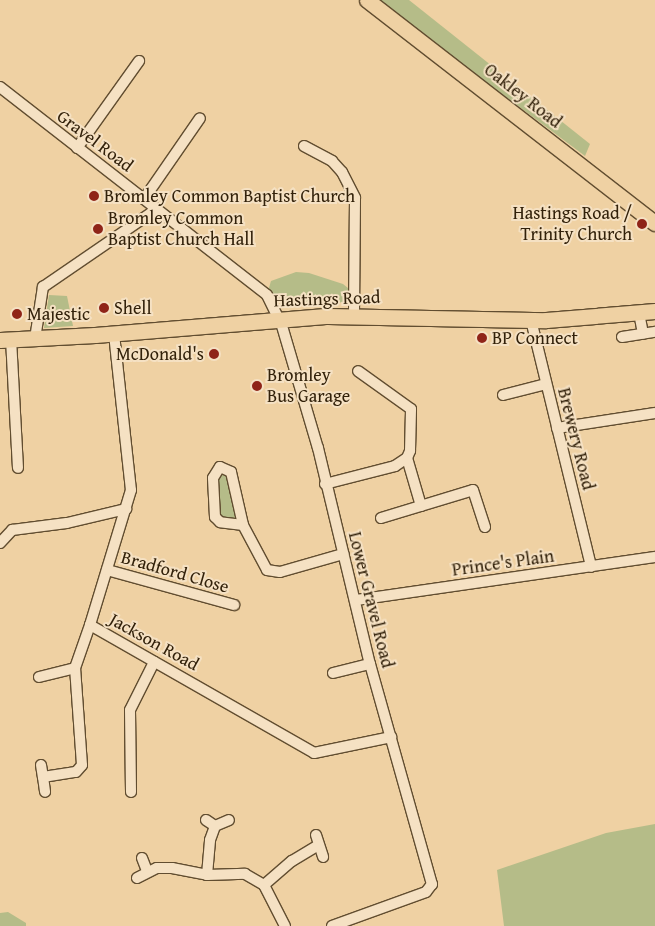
<!DOCTYPE html>
<style>
body{margin:0}
#map{position:relative;width:655px;height:926px;overflow:hidden;background:#efd1a3;font-family:"Gentium Book Plus",serif}
div>[style]{position:absolute}
.green>*{inset:0;background:#b5bc88}
.roads{filter:drop-shadow(1px 0 #614d30) drop-shadow(-1px 0 #614d30) drop-shadow(0 1px #614d30) drop-shadow(0 -1px #614d30)}
.street>*{height:10px;margin:-5px;padding:0 5px;transform-origin:5px;border-radius:5px;background:#f5e1c3}
.primary>*{height:15px;margin:-7.5px;padding:0 7.5px;transform-origin:7.5px;border-radius:7.5px;background:#efd1a3}
.dots>*{width:14px;height:14px;translate:-50% -50%;box-sizing:border-box;border:2px solid #f5e1c3;border-radius:50%}
span{translate:-50% -50%;white-space:nowrap;text-align:center;line-height:1.15;-webkit-text-stroke:4px #f5e1c3;paint-order:stroke}
.street-label{font-size:18px;color:#32210a}
.poi-label{font-size:18px;color:#32210a}
.left{translate:0 -50%;text-align:left}
.right{translate:-100% -50%;text-align:right}
</style>
<div id="map">
<div class="green">
<div style="clip-path:polygon(376px 0,409px 0,590px 144px,585px 156px)"></div>
<div style="clip-path:polygon(296px 272px,309px 273px,343px 284px,348px 288px,349px 302px,287px 305px,268px 291px,271px 281px)"></div>
<div style="clip-path:polygon(49px 295px,67px 296px,73px 326px,44px 328px)"></div>
<div style="clip-path:polygon(227px 472px,238px 518px,236px 520px,220px 517px,217px 473px)"></div>
<div style="clip-path:polygon(655px 824px,655px 926px,504px 926px,497px 870px,606px 833px)"></div>
<div style="clip-path:polygon(8px 912px,26px 923px,26px 926px,0 926px,0 913px)"></div>
</div>
<div class="roads">
<div class="street">
<div style="left:0;top:87px;width:338px;rotate:37.9deg"></div>
<div style="left:267px;top:295px;width:34px;rotate:64deg"></div>
<div style="left:282px;top:326px;width:127px;rotate:73.6deg"></div>
<div style="left:318px;top:448px;width:222px;rotate:76.5deg"></div>
<div style="left:370px;top:664px;width:229px;rotate:74.3deg"></div>
<div style="left:432px;top:884px;width:10px;rotate:127deg"></div>
<div style="left:426px;top:892px;width:100px;rotate:160.1deg"></div>
<div style="left:304px;top:146px;width:32px;rotate:28deg"></div>
<div style="left:332px;top:161px;width:15px;rotate:48deg"></div>
<div style="left:342px;top:172px;width:29px;rotate:63deg"></div>
<div style="left:355px;top:198px;width:118px;rotate:90.5deg"></div>
<div style="left:77px;top:148px;width:107px;rotate:-54.5deg"></div>
<div style="left:144px;top:199px;width:98px;rotate:-55.3deg"></div>
<div style="left:639px;top:313px;width:21px;rotate:79deg"></div>
<div style="left:531px;top:320px;width:254px;rotate:76.3deg"></div>
<div style="left:114px;top:334px;width:157px;rotate:83.8deg"></div>
<div style="left:131px;top:490px;width:141px;rotate:106.9deg"></div>
<div style="left:90px;top:625px;width:258px;rotate:29.7deg"></div>
<div style="left:314px;top:753px;width:79px;rotate:-11.7deg"></div>
<div style="left:622px;top:337px;width:33px;rotate:-9deg"></div>
<div style="left:11px;top:339px;width:129px;rotate:86.9deg"></div>
<div style="left:35px;top:339px;width:53px;rotate:-81.3deg"></div>
<div style="left:43px;top:287px;width:138px;rotate:-34.4deg"></div>
<div style="left:503px;top:395px;width:44px;rotate:-14.3deg"></div>
<div style="left:557px;top:428px;width:99px;rotate:-8.7deg"></div>
<div style="left:407px;top:458px;width:50px;rotate:73.7deg"></div>
<div style="left:325px;top:484px;width:72px;rotate:-14.4deg"></div>
<div style="left:395px;top:466px;width:14px;rotate:-34deg"></div>
<div style="left:407px;top:458px;width:8px;rotate:-67deg"></div>
<div style="left:410px;top:451px;width:42px;rotate:-88.6deg"></div>
<div style="left:411px;top:409px;width:65px;rotate:-144.4deg"></div>
<div style="left:381px;top:518px;width:96px;rotate:-16.9deg"></div>
<div style="left:473px;top:490px;width:39px;rotate:72deg"></div>
<div style="left:243px;top:525px;width:23px;rotate:-173deg"></div>
<div style="left:220px;top:522px;width:7px;rotate:-135deg"></div>
<div style="left:215px;top:517px;width:39px;rotate:-93deg"></div>
<div style="left:213px;top:478px;width:13px;rotate:-58deg"></div>
<div style="left:220px;top:467px;width:12px;rotate:24deg"></div>
<div style="left:231px;top:472px;width:54px;rotate:77.2deg"></div>
<div style="left:243px;top:525px;width:51px;rotate:61.9deg"></div>
<div style="left:267px;top:570px;width:13px;rotate:9deg"></div>
<div style="left:280px;top:572px;width:66px;rotate:-15.9deg"></div>
<div style="left:0;top:543px;width:18px;rotate:-47deg"></div>
<div style="left:12px;top:530px;width:55px;rotate:-7.3deg"></div>
<div style="left:67px;top:523px;width:61px;rotate:-13.3deg"></div>
<div style="left:107px;top:570px;width:132px;rotate:15.4deg"></div>
<div style="left:356px;top:600px;width:302px;rotate:-8.2deg"></div>
<div style="left:333px;top:673px;width:38px;rotate:-14deg"></div>
<div style="left:39px;top:677px;width:37px;rotate:-14deg"></div>
<div style="left:75px;top:668px;width:46px;rotate:-70.8deg"></div>
<div style="left:41px;top:765px;width:12px;rotate:81deg"></div>
<div style="left:43px;top:777px;width:33px;rotate:-9deg"></div>
<div style="left:76px;top:772px;width:9px;rotate:-49deg"></div>
<div style="left:82px;top:765px;width:97px;rotate:-94.1deg"></div>
<div style="left:43px;top:777px;width:15px;rotate:82deg"></div>
<div style="left:131px;top:792px;width:82px;rotate:-90.7deg"></div>
<div style="left:130px;top:710px;width:54px;rotate:-63.4deg"></div>
<div style="left:206px;top:820px;width:11px;rotate:34deg"></div>
<div style="left:215px;top:826px;width:15px;rotate:-23deg"></div>
<div style="left:316px;top:835px;width:23px;rotate:72deg"></div>
<div style="left:142px;top:858px;width:14px;rotate:69deg"></div>
<div style="left:207px;top:875px;width:35px;rotate:-85deg"></div>
<div style="left:210px;top:840px;width:15px;rotate:-70deg"></div>
<div style="left:137px;top:878px;width:22px;rotate:-27deg"></div>
<div style="left:157px;top:868px;width:15px"></div>
<div style="left:172px;top:868px;width:36px;rotate:11deg"></div>
<div style="left:207px;top:875px;width:38px;rotate:-2deg"></div>
<div style="left:245px;top:874px;width:22px;rotate:30deg"></div>
<div style="left:264px;top:885px;width:46px;rotate:62.9deg"></div>
<div style="left:264px;top:885px;width:37px;rotate:-41deg"></div>
<div style="left:292px;top:861px;width:31px;rotate:-31deg"></div>
</div>
<div class="primary">
<div style="left:367px;top:0;width:364px;rotate:37.8deg"></div>
<div style="left:0;top:340px;width:95px;rotate:-3deg"></div>
<div style="left:95px;top:335px;width:234px;rotate:-4.7deg"></div>
<div style="left:328px;top:316px;width:218px;rotate:1.1deg"></div>
<div style="left:546px;top:320px;width:109px;rotate:-4.7deg"></div>
</div>
</div>
<div class="dots">
<div style="left:94px;top:196px;background:#8f2418"></div>
<div style="left:642px;top:224px;background:#8f2418"></div>
<div style="left:98px;top:229px;background:#8f2418"></div>
<div style="left:104px;top:308px;background:#8f2418"></div>
<div style="left:17px;top:314px;background:#8f2418"></div>
<div style="left:482px;top:338px;background:#8f2418"></div>
<div style="left:214px;top:354px;background:#8f2418"></div>
<div style="left:257px;top:386px;background:#8f2418"></div>
</div>
<div class="street-label">
<span style="left:523px;top:96px;rotate:38deg">Oakley Road</span>
<span style="left:95px;top:141px;rotate:37deg">Gravel Road</span>
<span style="left:327px;top:299px;rotate:-2deg">Hastings Road</span>
<span style="left:576px;top:439px;rotate:76deg">Brewery Road</span>
<span style="left:503px;top:563px;rotate:-8deg">Prince's Plain</span>
<span style="left:175px;top:572px;rotate:16deg">Bradford Close</span>
<span style="left:371px;top:600px;rotate:76deg">Lower Gravel Road</span>
<span style="left:154px;top:642px;rotate:29deg">Jackson Road</span>
</div>
<div class="poi-label">
<span class="left" style="left:104px;top:196px">Bromley Common Baptist Church</span>
<span class="right" style="left:632px;top:224px">Hastings Road /<br>Trinity Church</span>
<span class="left" style="left:108px;top:229px">Bromley Common<br>Baptist Church Hall</span>
<span class="left" style="left:114px;top:308px">Shell</span>
<span class="left" style="left:27px;top:314px">Majestic</span>
<span class="left" style="left:492px;top:338px">BP Connect</span>
<span class="right" style="left:204px;top:354px">McDonald's</span>
<span class="left" style="left:267px;top:386px">Bromley<br>Bus Garage</span>
</div>
</div>
